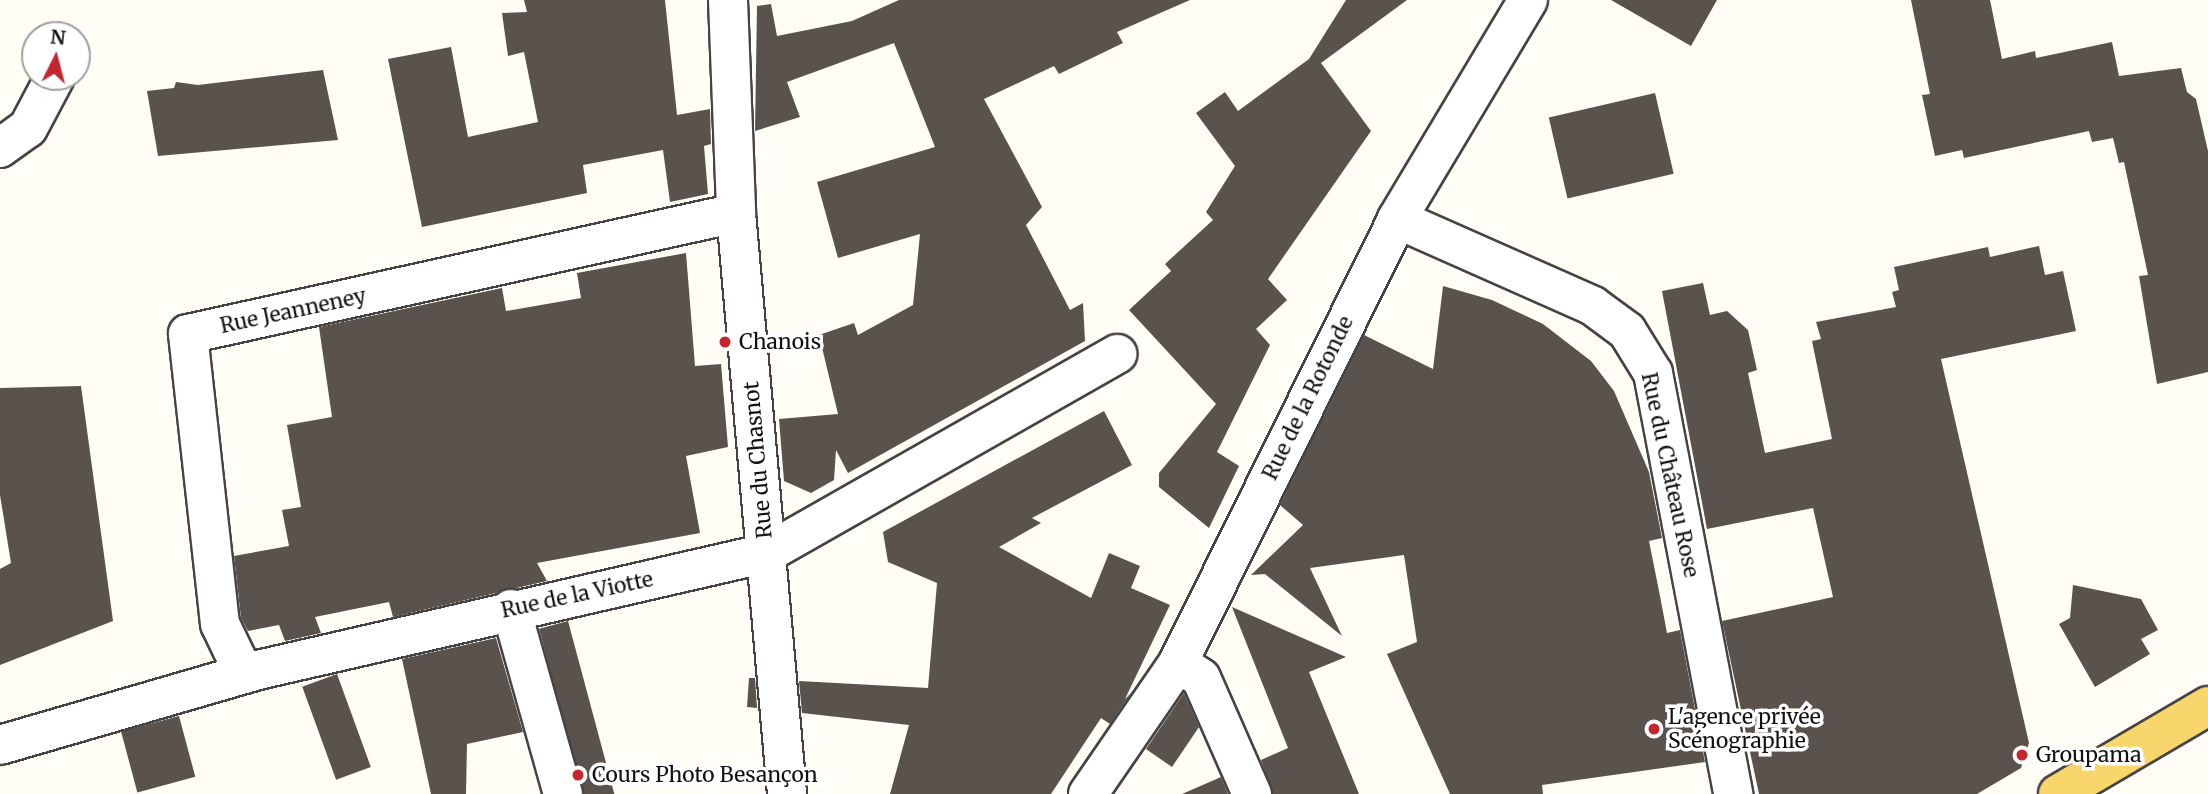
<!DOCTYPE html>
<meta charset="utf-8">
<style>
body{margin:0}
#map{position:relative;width:2208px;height:794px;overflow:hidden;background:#fffdf5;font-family:Merriweather,serif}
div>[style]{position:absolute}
.building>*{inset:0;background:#5a524d;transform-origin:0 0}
.roads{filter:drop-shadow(2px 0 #444) drop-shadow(-2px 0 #444) drop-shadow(0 2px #444) drop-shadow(0 -2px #444)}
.minor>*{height:38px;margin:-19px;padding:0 19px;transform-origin:19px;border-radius:19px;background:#fff}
.major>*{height:38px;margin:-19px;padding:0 19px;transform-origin:19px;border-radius:19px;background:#f9d66b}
.dots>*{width:19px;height:19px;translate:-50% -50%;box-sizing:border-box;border:4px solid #fff;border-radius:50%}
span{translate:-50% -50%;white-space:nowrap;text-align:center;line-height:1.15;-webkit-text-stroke:7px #fff;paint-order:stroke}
.street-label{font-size:21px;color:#111}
.poi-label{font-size:21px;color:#111}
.left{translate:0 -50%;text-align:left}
.north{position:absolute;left:21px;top:21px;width:70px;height:70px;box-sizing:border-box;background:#fff;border:2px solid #a0a0a0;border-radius:50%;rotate:6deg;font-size:19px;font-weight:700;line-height:28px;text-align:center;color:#111}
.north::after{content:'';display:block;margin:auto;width:24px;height:32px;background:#c4262e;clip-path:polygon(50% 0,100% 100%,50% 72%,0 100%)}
</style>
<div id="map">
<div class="building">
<div style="clip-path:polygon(524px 0,665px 0,677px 115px,710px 109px,711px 144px,704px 146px,708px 194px,670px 202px,663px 150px,583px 165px,587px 193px,422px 227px,388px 59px,451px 47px,468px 137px,538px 122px,524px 52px,508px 56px,502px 13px,527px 12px)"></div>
<div style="clip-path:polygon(899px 0,1190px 0,1117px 32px,1123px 43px,1059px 74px,1054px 66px,984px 99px,1042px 207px,1026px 225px,1070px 310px,1083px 303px,1085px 341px,848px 473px,836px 450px,834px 480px,811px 493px,784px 481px,779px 419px,838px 414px,819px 335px,854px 323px,858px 335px,913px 305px,920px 234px,838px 258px,817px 182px,935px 147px,894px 43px,787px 82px,800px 117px,755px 131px,757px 6px,771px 4px,777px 36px,852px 21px)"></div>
<div style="clip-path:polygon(1346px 0,1407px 0,1321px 63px,1371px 131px,1268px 279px,1287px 300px,1256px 329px,1270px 345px,1217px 452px,1239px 466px,1209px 528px,1159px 487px,1159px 473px,1216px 404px,1129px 310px,1171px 271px,1165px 264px,1213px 220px,1206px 212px,1235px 166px,1196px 113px,1225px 92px,1238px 111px,1309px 59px)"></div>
<div style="clip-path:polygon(1611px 0,1717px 0,1691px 46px)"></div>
<div style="clip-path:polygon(1911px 0,1990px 0,2002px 59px,2035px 51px,2036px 58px,2112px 42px,2119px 76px,2181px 68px,2187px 92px,2196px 99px,2208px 151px,2208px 372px,2157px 384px,2139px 276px,2148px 275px,2124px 162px,2119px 163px,2113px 138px,2092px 142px,2089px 131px,1964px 158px,1962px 150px,1935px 156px,1922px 95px,1930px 94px)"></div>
<div style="clip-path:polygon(323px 70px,338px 140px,158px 156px,147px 91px,174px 88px,176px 82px,198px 85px)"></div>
<div style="left:1655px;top:93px;width:83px;height:109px;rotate:77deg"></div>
<div style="clip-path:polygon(2039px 246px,2045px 275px,2063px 271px,2076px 331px,1941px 359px,2029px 743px,2021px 768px,1977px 794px,1759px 794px,1722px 621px,1833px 597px,1813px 508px,1707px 529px,1662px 291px,1703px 283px,1710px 315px,1727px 311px,1748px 330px,1757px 370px,1748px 373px,1765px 453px,1832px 439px,1812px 341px,1821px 339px,1816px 322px,1896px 307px,1892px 292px,1899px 290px,1894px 267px,1988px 247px,1990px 257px)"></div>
<div style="clip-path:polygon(686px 253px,695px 366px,721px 364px,728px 447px,686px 456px,700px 533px,537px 563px,547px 581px,393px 617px,389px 602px,315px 617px,321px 633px,285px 641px,279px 625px,248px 631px,241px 618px,234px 556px,289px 546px,282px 510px,301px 507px,287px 425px,332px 417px,319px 327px,502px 288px,506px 311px,581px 298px,577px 273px)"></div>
<div style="clip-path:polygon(1443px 286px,1492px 300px,1543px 324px,1591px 361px,1614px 391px,1649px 472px,1662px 538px,1649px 541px,1660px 596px,1667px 633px,1680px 630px,1705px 762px,1542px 785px,1543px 794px,1450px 794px,1387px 654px,1417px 642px,1404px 555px,1310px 568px,1342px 636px,1265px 574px,1251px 575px,1303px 525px,1280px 505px,1364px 335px,1433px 369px)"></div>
<div style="clip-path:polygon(81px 386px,113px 621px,0 665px,0 569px,11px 563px,0 495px,0 388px)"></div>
<div style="clip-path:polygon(1104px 411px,1132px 465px,1032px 518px,1041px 523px,999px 547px,1091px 598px,1109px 553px,1140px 566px,1131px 588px,1170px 605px,1125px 699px,1131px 693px,1110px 724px,1101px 718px,1051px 794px,890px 794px,909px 725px,802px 713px,799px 681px,928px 688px,937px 583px,888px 562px,883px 532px)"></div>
<div style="clip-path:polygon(2073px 585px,2141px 599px,2158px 630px,2141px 639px,2150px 654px,2095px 687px,2059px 624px,2070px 618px)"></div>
<div style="clip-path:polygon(1232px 607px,1346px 657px,1309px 672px,1359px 794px,1273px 794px,1261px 760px,1288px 748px)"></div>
<div style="left:568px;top:621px;width:179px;height:30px;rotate:75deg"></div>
<div style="clip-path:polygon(496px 638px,523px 732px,467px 744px,466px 794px,431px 794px,402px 659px)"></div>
<div style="left:337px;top:674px;width:99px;height:37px;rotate:70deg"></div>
<div style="clip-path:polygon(749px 678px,755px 678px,757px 708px,747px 707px)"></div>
<div style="clip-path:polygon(1184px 693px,1199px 727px,1172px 767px,1146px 749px)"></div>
<div style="left:179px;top:716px;width:63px;height:60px;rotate:75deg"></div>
<div style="clip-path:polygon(1221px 777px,1228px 794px,1182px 794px)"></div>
</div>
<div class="roads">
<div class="minor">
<div style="left:728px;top:0;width:213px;rotate:87.8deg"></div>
<div style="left:736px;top:213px;width:583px;rotate:84.98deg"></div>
<div style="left:0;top:148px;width:34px;rotate:-36deg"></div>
<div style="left:28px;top:128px;width:58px;rotate:-62.1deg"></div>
<div style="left:1397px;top:219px;width:214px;rotate:23.9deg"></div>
<div style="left:1593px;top:306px;width:42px;rotate:36.3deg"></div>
<div style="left:1627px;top:331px;width:49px;rotate:58.2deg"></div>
<div style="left:1653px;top:373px;width:429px;rotate:79.2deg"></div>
<div style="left:511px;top:609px;width:192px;rotate:74.3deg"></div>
<div style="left:1178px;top:663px;width:27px;rotate:33deg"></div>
<div style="left:1201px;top:678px;width:127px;rotate:66.3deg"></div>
<div style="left:244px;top:674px;width:55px;rotate:-115.6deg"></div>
<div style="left:220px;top:624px;width:292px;rotate:-96.3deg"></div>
<div style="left:188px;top:334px;width:561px;rotate:-12.45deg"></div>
<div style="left:0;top:745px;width:269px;rotate:-16.2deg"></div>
<div style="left:258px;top:670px;width:522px;rotate:-12.95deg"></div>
<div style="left:767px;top:553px;width:403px;rotate:-29.6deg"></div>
<div style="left:1088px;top:794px;width:159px;rotate:-55.5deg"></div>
<div style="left:1178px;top:663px;width:495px;rotate:-63.7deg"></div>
<div style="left:1397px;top:219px;width:255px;rotate:-59.1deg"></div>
</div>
<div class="major">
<div style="left:2058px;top:794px;width:174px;rotate:-30.4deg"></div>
</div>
</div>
<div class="dots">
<div style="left:725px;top:342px;background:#c4262e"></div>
<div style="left:1654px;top:729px;background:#c4262e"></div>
<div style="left:2022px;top:755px;background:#c4262e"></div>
<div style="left:578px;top:775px;background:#c4262e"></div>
</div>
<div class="street-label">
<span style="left:293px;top:311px;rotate:-12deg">Rue Jeanneney</span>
<span style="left:1308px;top:398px;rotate:-64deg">Rue de la Rotonde</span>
<span style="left:758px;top:460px;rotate:-95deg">Rue du Chasnot</span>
<span style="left:1670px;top:475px;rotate:78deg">Rue du Château Rose</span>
<span style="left:577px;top:595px;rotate:-12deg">Rue de la Viotte</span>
</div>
<div class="poi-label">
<span class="left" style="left:739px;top:342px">Chanois</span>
<span class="left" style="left:1668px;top:729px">L'agence privée<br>Scénographie</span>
<span class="left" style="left:2036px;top:755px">Groupama</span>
<span class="left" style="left:592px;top:775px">Cours Photo Besançon</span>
</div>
<div class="north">N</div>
</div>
